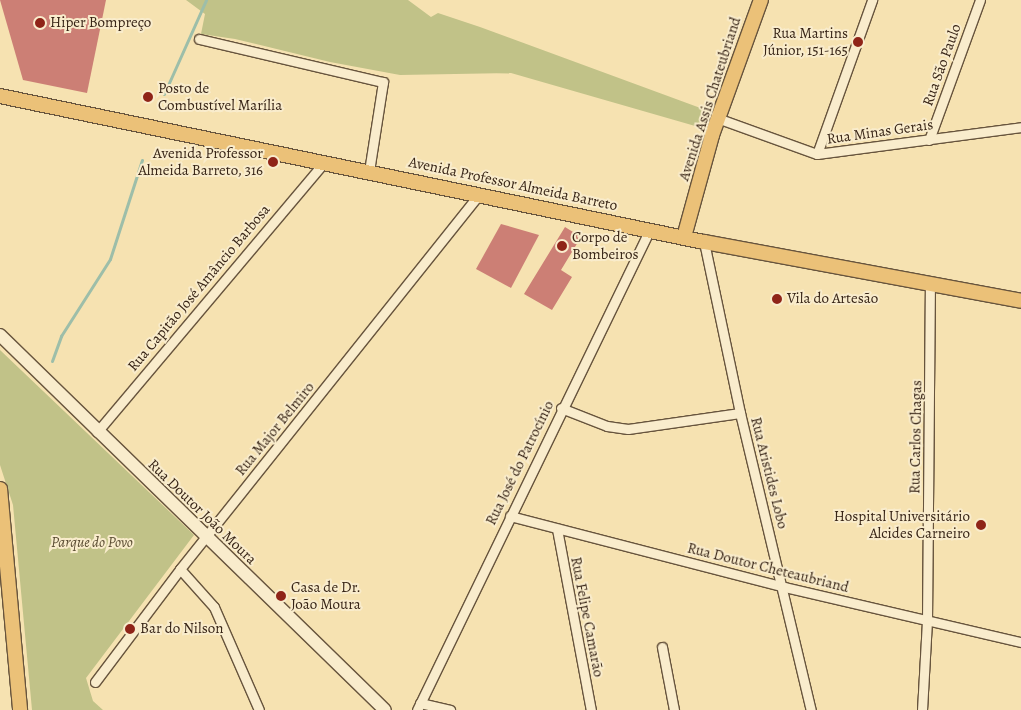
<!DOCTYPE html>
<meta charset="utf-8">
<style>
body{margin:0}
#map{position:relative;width:1021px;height:710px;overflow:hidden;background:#f6e2b1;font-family:Alegreya,serif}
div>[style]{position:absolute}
.green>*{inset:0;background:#c1c288}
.stream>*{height:3px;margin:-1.5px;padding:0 1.5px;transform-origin:1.5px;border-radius:1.5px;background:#9dbea9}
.building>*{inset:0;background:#cc7f75}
.roads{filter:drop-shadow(1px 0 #67543d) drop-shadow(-1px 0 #67543d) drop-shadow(0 1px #67543d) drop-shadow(0 -1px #67543d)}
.street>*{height:9px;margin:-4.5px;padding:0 4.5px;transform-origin:4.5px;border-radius:4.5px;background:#f9eccc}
.secondary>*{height:12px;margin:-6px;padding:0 6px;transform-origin:6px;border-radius:6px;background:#f9eccc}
.primary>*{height:14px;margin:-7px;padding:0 7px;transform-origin:7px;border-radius:7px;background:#ebc178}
.dots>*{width:14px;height:14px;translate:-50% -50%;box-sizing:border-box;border:2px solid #f9eccc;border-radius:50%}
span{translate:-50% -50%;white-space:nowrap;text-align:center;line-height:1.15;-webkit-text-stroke:4px #f9eccc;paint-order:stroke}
.poi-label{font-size:15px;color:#372416}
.left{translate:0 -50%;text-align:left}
.right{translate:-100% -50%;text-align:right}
.street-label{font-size:15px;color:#372416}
.park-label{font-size:15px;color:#5a4c32;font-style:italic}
</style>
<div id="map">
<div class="green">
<div style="clip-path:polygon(186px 0,408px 0,431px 17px,438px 13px,480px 27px,714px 113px,709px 130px,511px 73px,400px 75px,330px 62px,235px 39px,201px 34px,205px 14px)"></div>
<div style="clip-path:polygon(0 350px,194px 535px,86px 678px,93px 701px,103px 710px,32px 710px,13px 505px,0 465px)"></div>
</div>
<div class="stream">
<div style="left:164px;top:94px;width:103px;rotate:-65.9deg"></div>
<div style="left:52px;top:361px;width:27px;rotate:-70deg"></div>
<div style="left:61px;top:336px;width:91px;rotate:-57.5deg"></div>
<div style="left:110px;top:259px;width:104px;rotate:-72.1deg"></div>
</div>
<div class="building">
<div style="clip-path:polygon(0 0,106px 0,87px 93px,23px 80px)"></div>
<div style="clip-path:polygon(501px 224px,539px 235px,511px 288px,476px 269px)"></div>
<div style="clip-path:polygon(565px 227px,581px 237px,561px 270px,572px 277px,552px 310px,524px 294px)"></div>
</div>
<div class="roads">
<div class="street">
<div style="left:199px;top:39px;width:189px;rotate:13.2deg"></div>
<div style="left:383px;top:82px;width:90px;rotate:98.9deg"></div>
<div style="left:717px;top:118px;width:106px;rotate:19.8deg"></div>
<div style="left:817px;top:154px;width:206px;rotate:-7.5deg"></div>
<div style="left:929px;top:140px;width:149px;rotate:-70deg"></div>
<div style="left:817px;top:154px;width:164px;rotate:-70.3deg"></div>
<div style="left:704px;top:242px;width:175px;rotate:78.1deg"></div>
<div style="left:740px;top:413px;width:305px;rotate:76.6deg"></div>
<div style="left:561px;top:408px;width:49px;rotate:21.4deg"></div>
<div style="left:607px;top:426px;width:21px;rotate:8deg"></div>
<div style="left:628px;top:429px;width:113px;rotate:-8.1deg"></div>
<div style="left:97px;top:432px;width:353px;rotate:-49.9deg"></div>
<div style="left:510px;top:516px;width:283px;rotate:14.5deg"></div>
<div style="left:784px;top:587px;width:243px;rotate:13.1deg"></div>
<div style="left:557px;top:529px;width:184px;rotate:79.4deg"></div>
<div style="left:180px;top:569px;width:51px;rotate:48.2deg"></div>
<div style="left:214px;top:607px;width:112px;rotate:66.4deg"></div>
<div style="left:662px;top:647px;width:64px;rotate:79.2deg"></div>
<div style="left:95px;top:682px;width:141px;rotate:-53deg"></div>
<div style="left:180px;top:569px;width:479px;rotate:-51.4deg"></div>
<div style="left:420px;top:703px;width:31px;rotate:13deg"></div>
<div style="left:417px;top:710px;width:534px;rotate:-64.15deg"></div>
<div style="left:922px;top:710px;width:89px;rotate:-86.8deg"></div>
<div style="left:927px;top:621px;width:336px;rotate:-89.5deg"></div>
</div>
<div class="secondary">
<div style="left:0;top:335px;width:537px;rotate:44.25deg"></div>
</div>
<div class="primary">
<div style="left:0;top:96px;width:719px;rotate:11.72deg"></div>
<div style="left:704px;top:242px;width:322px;rotate:10.5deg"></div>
<div style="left:684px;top:237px;width:106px;rotate:-74.6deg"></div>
<div style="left:712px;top:135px;width:144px;rotate:-70.1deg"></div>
<div style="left:0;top:489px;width:222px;rotate:84.8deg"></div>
</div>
</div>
<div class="dots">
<div style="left:40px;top:23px;background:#8f2418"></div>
<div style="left:858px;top:42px;background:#8f2418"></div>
<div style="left:148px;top:97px;background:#8f2418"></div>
<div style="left:273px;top:162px;background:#8f2418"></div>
<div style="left:562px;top:246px;background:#8f2418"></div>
<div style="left:777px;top:299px;background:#8f2418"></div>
<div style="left:981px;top:525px;background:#8f2418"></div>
<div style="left:281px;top:596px;background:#8f2418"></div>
<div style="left:130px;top:629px;background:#8f2418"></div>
</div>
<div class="poi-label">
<span class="left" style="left:50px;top:23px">Hiper Bompreço</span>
<span class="right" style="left:848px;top:42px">Rua Martins<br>Júnior, 151-165</span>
<span class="left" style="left:158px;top:97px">Posto de<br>Combustível Marília</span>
<span class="right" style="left:263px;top:162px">Avenida Professor<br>Almeida Barreto, 316</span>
<span class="left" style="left:572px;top:246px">Corpo de<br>Bombeiros</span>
<span class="left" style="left:787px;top:299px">Vila do Artesão</span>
<span class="right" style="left:970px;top:525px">Hospital Universitário<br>Alcides Carneiro</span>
<span class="left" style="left:291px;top:596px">Casa de Dr.<br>João Moura</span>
<span class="left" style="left:140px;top:629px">Bar do Nilson</span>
</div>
<div class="street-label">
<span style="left:942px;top:65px;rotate:-70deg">Rua São Paulo</span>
<span style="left:710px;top:99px;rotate:-72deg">Avenida Assis Chateubriand</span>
<span style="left:880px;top:132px;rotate:-8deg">Rua Minas Gerais</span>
<span style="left:513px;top:184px;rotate:12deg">Avenida Professor Almeida Barreto</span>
<span style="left:199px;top:288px;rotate:-50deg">Rua Capitão José Amâncio Barbosa</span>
<span style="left:275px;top:429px;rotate:-51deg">Rua Major Belmiro</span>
<span style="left:916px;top:437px;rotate:-89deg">Rua Carlos Chagas</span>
<span style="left:520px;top:463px;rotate:-64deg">Rua José do Patrocínio</span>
<span style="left:769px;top:473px;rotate:76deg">Rua Aristides Lobo</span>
<span style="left:202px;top:512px;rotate:44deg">Rua Doutor João Moura</span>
<span style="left:768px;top:568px;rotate:14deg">Rua Doutor Cheteaubriand</span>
<span style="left:587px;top:617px;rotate:79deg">Rua Felipe Camarão</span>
</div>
<div class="park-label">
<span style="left:92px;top:543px">Parque do Povo</span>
</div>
</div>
